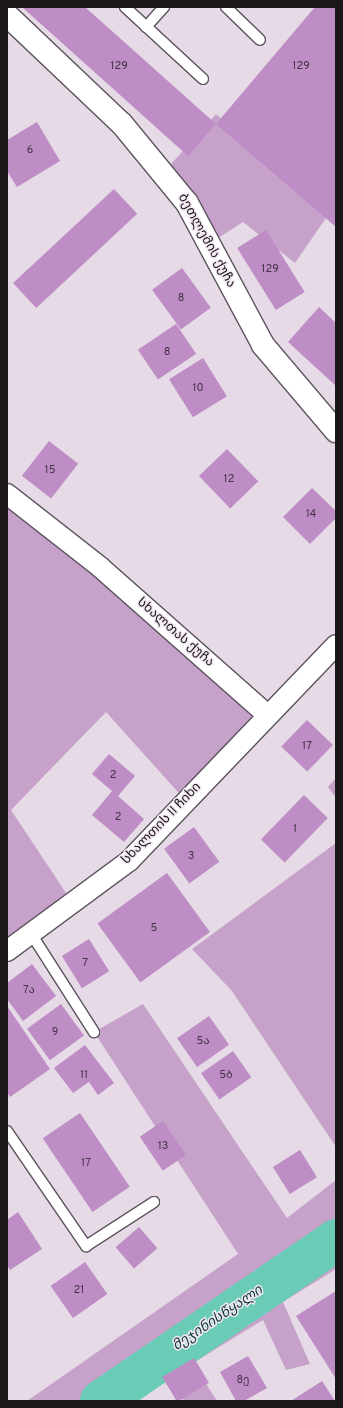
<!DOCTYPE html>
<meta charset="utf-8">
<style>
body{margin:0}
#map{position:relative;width:343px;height:1408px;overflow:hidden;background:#e5dae6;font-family:Overpass,"Noto Sans Georgian",sans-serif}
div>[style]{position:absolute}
.green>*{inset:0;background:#c6a2ca}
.river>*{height:42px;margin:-21px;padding:0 21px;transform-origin:21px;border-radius:21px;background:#6acbb7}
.building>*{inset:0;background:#be8dc5;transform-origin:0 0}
.roads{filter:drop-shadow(1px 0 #5d545f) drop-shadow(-1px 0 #5d545f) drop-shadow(0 1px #5d545f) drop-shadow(0 -1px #5d545f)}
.lane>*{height:10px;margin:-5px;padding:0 5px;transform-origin:5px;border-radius:5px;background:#fff}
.street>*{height:20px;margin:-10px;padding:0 10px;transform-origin:10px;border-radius:10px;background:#fff}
.secondary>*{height:22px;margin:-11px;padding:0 11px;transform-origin:11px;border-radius:11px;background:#fff}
span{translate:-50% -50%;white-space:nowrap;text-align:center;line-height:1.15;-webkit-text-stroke:3px #f2e7f3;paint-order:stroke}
.number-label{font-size:11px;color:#433445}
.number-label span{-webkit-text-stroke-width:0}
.street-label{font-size:13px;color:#1a161a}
.water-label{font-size:14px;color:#0c3a32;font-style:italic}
.frame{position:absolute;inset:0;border:8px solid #1a161a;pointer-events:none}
</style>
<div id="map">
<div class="green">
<div style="clip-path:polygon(216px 114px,328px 215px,295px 263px,243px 222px,209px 244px,163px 173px)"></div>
<div style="clip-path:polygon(7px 494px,266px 714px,186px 801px,106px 712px,11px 810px,72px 902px,7px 951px)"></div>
<div style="clip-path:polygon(336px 778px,336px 798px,328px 787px)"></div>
<div style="clip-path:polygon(336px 843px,336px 1147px,232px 991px,192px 949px)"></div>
<div style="clip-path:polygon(143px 1004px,287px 1218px,336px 1180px,336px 1269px,283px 1302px,310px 1364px,286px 1370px,263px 1320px,193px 1363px,217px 1401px,184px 1401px,166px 1375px,128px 1401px,27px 1401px,238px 1254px,94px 1032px)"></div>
</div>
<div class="river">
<div style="left:101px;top:1401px;width:285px;rotate:-34.4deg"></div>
</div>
<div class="building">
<div style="clip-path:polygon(22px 7px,85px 7px,216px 124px,188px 156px)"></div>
<div style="clip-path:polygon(315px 7px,336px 7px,336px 227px,216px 124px)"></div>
<div style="clip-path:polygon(37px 122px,60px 161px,17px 187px,7px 171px,7px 140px)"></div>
<div style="left:114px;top:189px;width:34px;height:138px;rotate:47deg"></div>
<div style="left:266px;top:230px;width:73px;height:34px;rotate:58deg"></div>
<div style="left:182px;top:268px;width:49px;height:37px;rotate:54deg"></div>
<div style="clip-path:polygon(319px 307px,336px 323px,336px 386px,288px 342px)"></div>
<div style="left:176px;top:324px;width:36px;height:46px;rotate:56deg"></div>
<div style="left:203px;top:358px;width:45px;height:40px;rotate:58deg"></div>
<div style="left:49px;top:441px;width:37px;height:44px;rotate:38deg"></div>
<div style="left:227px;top:449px;width:45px;height:39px;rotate:46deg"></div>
<div style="clip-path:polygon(312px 488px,336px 511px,336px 518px,310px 544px,283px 517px)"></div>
<div style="left:307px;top:720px;width:36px;height:37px;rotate:44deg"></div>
<div style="clip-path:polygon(109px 754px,135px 776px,118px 796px,144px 819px,124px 842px,92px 815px,112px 791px,92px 774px)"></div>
<div style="left:304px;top:795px;width:33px;height:62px;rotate:44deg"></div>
<div style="left:194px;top:827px;width:43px;height:37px;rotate:54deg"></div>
<div style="left:167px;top:873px;width:73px;height:86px;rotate:54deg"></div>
<div style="left:89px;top:939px;width:38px;height:32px;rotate:58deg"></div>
<div style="clip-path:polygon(32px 964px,56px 996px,23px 1021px,7px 999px,7px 983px)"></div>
<div style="left:61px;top:1004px;width:39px;height:42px;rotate:54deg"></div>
<div style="clip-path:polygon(7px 1006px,50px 1069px,10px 1097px,7px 1092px)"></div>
<div style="left:209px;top:1016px;width:35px;height:39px;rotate:55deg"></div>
<div style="clip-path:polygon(85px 1045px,114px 1083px,98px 1095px,89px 1082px,73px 1093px,54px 1068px)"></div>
<div style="left:233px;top:1051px;width:32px;height:39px;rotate:55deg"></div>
<div style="left:80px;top:1113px;width:89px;height:45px;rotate:56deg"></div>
<div style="left:163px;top:1121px;width:41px;height:28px;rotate:56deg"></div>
<div style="left:300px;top:1150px;width:32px;height:32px;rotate:58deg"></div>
<div style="clip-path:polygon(18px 1212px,42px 1249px,10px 1270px,7px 1265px,7px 1220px)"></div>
<div style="left:139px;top:1227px;width:28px;height:31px;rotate:49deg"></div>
<div style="left:85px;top:1262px;width:39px;height:42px;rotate:55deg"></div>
<div style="clip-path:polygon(336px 1291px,336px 1379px,296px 1316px)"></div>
<div style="clip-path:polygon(248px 1356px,267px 1388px,244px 1401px,236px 1401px,220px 1372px)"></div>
<div style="left:194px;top:1358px;width:29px;height:37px;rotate:59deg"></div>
<div style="clip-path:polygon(322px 1381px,335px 1401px,291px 1401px)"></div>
</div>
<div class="roads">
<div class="lane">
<div style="left:125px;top:7px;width:106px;rotate:42.7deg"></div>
<div style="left:226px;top:7px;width:47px;rotate:44.1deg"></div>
<div style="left:146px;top:27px;width:27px;rotate:-48deg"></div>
<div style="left:30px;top:932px;width:119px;rotate:57.4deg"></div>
<div style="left:7px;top:1131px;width:140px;rotate:55.5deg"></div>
<div style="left:86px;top:1246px;width:81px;rotate:-32.9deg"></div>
</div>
<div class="street">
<div style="left:7px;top:494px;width:118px;rotate:38.1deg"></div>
<div style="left:100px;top:567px;width:222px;rotate:41.5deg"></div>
<div style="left:7px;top:951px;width:152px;rotate:-36.4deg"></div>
<div style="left:129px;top:861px;width:299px;rotate:-46.2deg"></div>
</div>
<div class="secondary">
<div style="left:7px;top:15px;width:158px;rotate:43.5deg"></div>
<div style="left:122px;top:124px;width:102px;rotate:50.6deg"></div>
<div style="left:187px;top:203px;width:161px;rotate:61.8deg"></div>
<div style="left:263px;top:345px;width:113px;rotate:49.7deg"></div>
</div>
</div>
<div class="number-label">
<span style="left:119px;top:66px">129</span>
<span style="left:301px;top:66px">129</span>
<span style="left:30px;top:150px">6</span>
<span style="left:270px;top:269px">129</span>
<span style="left:181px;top:298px">8</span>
<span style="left:167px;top:352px">8</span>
<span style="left:198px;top:388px">10</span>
<span style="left:50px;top:470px">15</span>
<span style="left:229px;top:479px">12</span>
<span style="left:311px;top:514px">14</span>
<span style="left:307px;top:746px">17</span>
<span style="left:113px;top:775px">2</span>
<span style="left:118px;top:817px">2</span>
<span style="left:295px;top:829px">1</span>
<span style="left:191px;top:856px">3</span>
<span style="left:154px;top:928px">5</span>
<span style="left:85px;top:963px">7</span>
<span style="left:29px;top:990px">7ა</span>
<span style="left:55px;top:1032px">9</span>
<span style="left:203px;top:1041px">5ა</span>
<span style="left:84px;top:1075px">11</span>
<span style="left:226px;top:1075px">5ბ</span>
<span style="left:163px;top:1146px">13</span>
<span style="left:86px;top:1163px">17</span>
<span style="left:79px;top:1290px">21</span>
<span style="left:243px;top:1380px">8ე</span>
</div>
<div class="street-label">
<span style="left:206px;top:241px;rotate:61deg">ბეთლემის ქუჩა</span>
<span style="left:175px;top:633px;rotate:41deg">სხალთას ქუჩა</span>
<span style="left:162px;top:824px;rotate:-46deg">სხალთის II ჩიხი</span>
</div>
<div class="water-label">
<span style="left:218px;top:1319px;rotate:-34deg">მეჯინისწყალი</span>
</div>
<div class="frame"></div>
</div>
